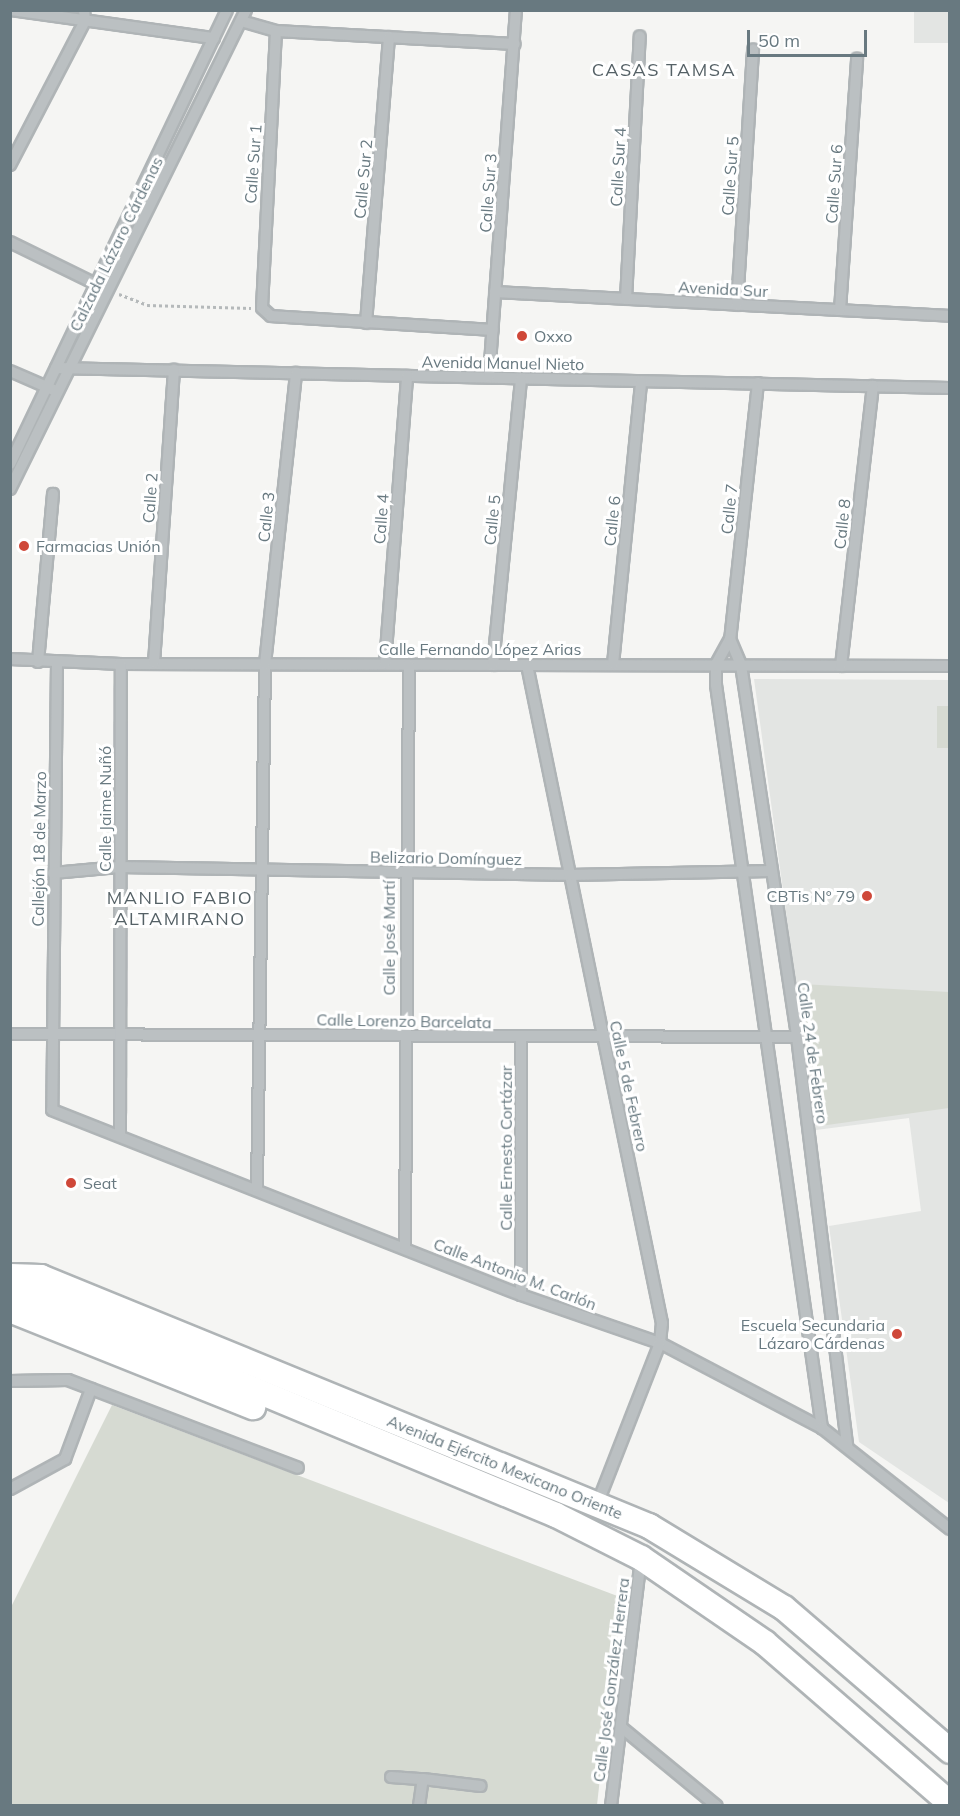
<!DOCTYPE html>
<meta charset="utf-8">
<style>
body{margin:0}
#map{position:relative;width:960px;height:1816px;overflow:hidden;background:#f5f5f3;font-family:Mulish,sans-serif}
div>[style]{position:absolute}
.built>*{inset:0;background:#e3e5e3;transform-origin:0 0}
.green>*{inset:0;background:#d6dad2;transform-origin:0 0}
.path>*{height:3px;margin-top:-1.5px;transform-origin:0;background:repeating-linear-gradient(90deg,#b5b9ba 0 3px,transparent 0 6px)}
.roads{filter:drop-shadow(2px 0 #afb4b6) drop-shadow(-2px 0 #afb4b6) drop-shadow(0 2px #afb4b6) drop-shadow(0 -2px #afb4b6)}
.minor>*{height:10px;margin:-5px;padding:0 5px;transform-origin:5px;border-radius:5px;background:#bbc0c2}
.major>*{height:24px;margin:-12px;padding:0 12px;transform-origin:12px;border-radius:12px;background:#fff}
.dots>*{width:16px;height:16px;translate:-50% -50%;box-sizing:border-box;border:3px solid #fff;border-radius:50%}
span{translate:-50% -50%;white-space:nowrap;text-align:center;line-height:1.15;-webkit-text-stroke:6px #fff;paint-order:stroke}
.street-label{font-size:16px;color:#687980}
.poi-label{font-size:16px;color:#687980}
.left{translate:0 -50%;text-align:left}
.right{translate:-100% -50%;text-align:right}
.neighbourhood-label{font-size:18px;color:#556166;letter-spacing:1.5px}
.frame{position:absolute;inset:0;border:12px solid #687980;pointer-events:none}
.scale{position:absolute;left:747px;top:30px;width:120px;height:27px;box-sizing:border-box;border:3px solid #687980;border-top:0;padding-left:8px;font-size:18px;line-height:21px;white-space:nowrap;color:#687980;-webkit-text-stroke:4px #fff;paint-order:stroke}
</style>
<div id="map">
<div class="built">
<div style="left:914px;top:11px;width:35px;height:32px"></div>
<div style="clip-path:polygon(754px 679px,949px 680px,949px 1503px,859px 1442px,829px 1226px,921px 1211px,909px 1118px,816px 1130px)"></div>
</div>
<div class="green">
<div style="left:937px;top:706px;width:12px;height:42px"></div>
<div style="clip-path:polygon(801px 984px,949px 992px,949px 1108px,820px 1126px)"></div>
<div style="clip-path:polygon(112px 1405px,620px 1597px,597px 1805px,11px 1805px,10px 1609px)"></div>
</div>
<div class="path">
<div style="left:119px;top:294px;width:30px;rotate:21deg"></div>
<div style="left:147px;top:305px;width:104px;rotate:1.7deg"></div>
</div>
<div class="roads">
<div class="minor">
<div style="left:11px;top:10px;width:205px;rotate:7.9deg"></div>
<div style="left:241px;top:21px;width:36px;rotate:16deg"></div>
<div style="left:276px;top:31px;width:239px;rotate:3.1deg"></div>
<div style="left:276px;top:31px;width:277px;rotate:92.9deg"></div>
<div style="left:262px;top:308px;width:12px;rotate:42deg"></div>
<div style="left:271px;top:316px;width:222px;rotate:3.6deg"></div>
<div style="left:10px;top:165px;width:162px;rotate:-62.5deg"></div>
<div style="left:85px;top:21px;width:11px;rotate:-95deg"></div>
<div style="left:10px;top:242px;width:102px;rotate:26.1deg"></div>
<div style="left:495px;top:292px;width:456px;rotate:3deg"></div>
<div style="left:626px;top:299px;width:263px;rotate:-87deg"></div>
<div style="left:737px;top:305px;width:256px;rotate:-86.4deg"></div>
<div style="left:840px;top:310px;width:252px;rotate:-86.1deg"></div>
<div style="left:366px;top:323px;width:287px;rotate:-85.4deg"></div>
<div style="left:56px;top:368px;width:894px;rotate:1.28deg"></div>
<div style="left:10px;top:371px;width:48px;rotate:23.4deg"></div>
<div style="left:489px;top:377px;width:368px;rotate:-85.8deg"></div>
<div style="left:758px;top:383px;width:258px;rotate:96.2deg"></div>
<div style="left:730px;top:639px;width:29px;rotate:119deg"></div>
<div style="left:716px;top:664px;width:21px;rotate:90deg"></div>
<div style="left:716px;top:685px;width:751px;rotate:81.88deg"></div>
<div style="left:10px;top:464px;width:503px;rotate:-64.45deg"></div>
<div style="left:10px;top:489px;width:534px;rotate:-63.77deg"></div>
<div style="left:730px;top:639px;width:28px;rotate:67deg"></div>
<div style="left:741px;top:665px;width:376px;rotate:81.4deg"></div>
<div style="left:797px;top:1037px;width:412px;rotate:83deg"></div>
<div style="left:10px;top:659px;width:111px;rotate:2.6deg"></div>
<div style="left:121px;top:664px;width:829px;rotate:0.14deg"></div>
<div style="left:38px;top:662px;width:169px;rotate:-84.9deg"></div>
<div style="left:57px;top:662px;width:448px;rotate:90.6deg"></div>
<div style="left:52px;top:1110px;width:504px;rotate:21.53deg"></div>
<div style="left:521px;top:1295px;width:147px;rotate:19.1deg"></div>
<div style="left:660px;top:1343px;width:183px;rotate:27.7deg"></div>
<div style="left:822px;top:1428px;width:163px;rotate:38.3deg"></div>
<div style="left:154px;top:663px;width:294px;rotate:-86.1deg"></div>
<div style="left:385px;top:664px;width:289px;rotate:-85.6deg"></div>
<div style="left:613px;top:664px;width:284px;rotate:-84.3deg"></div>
<div style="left:493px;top:665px;width:288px;rotate:-84.4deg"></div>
<div style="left:527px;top:665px;width:672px;rotate:78.41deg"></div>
<div style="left:662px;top:1323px;width:20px;rotate:96deg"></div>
<div style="left:660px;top:1343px;width:174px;rotate:111.3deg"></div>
<div style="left:841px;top:666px;width:282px;rotate:-83.5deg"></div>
<div style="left:53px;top:873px;width:66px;rotate:-5.2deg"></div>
<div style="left:119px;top:867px;width:450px;rotate:1deg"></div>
<div style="left:569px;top:875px;width:202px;rotate:-1.1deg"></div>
<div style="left:10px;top:1034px;width:787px;rotate:0.22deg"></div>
<div style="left:521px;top:1038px;width:257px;rotate:90deg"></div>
<div style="left:120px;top:1134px;width:470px;rotate:-89.9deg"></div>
<div style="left:257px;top:1187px;width:523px;rotate:-89.12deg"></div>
<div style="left:265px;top:664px;width:293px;rotate:-83.9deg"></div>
<div style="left:405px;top:1247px;width:582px;rotate:-89.61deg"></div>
<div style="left:10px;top:1381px;width:58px;rotate:-1deg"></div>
<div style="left:68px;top:1380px;width:246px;rotate:20.9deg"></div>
<div style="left:10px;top:1489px;width:63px;rotate:-28.6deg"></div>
<div style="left:65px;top:1459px;width:75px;rotate:-69.6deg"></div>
<div style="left:621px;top:1727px;width:124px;rotate:39.5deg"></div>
<div style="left:391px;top:1777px;width:32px;rotate:4deg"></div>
<div style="left:419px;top:1806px;width:27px;rotate:-82deg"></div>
<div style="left:423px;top:1779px;width:58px;rotate:6.9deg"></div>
<div style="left:611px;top:1806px;width:250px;rotate:-83.1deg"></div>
</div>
<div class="major">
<div style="left:10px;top:1276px;width:31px;rotate:2deg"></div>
<div style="left:41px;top:1277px;width:657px;rotate:22.27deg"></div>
<div style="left:649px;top:1526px;width:158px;rotate:31.3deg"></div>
<div style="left:784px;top:1608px;width:219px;rotate:40.7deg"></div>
<div style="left:10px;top:1288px;width:591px;rotate:22.58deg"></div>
<div style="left:556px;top:1515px;width:95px;rotate:26.8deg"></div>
<div style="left:641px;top:1558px;width:150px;rotate:34.4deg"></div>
<div style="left:765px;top:1643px;width:245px;rotate:40.9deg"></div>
<div style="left:10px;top:1310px;width:262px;rotate:21.8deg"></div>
</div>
</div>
<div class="dots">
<div style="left:522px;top:336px;background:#cf4839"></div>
<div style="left:24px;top:546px;background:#cf4839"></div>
<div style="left:867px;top:896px;background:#cf4839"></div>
<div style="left:71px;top:1183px;background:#cf4839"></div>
<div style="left:897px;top:1334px;background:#cf4839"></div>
</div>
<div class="street-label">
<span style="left:253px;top:164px;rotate:-86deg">Calle Sur 1</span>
<span style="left:618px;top:167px;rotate:-87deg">Calle Sur 4</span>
<span style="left:730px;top:176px;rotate:-86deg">Calle Sur 5</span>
<span style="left:363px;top:179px;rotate:-85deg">Calle Sur 2</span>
<span style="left:834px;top:184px;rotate:-86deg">Calle Sur 6</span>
<span style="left:488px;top:193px;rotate:-86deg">Calle Sur 3</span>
<span style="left:116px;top:244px;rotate:-64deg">Calzada Lázaro Cárdenas</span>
<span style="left:723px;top:289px;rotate:3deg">Avenida Sur</span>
<span style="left:503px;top:363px;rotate:1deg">Avenida Manuel Nieto</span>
<span style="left:150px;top:498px;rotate:-86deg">Calle 2</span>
<span style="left:729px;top:509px;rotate:-84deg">Calle 7</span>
<span style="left:266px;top:517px;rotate:-84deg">Calle 3</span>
<span style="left:381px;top:519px;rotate:-86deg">Calle 4</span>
<span style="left:492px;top:520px;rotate:-84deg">Calle 5</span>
<span style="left:612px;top:521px;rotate:-84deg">Calle 6</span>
<span style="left:842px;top:524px;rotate:-84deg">Calle 8</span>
<span style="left:480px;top:649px">Calle Fernando López Arias</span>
<span style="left:105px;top:809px;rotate:-90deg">Calle Jaime Nuñó</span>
<span style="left:39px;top:849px;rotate:-89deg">Callejón 18 de Marzo</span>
<span style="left:446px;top:858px;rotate:1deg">Belizario Domínguez</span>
<span style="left:389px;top:938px;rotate:-90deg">Calle José Martí</span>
<span style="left:404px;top:1021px;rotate:1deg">Calle Lorenzo Barcelata</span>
<span style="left:813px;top:1053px;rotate:82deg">Calle 24 de Febrero</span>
<span style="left:629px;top:1086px;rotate:78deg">Calle 5 de Febrero</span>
<span style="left:506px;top:1148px;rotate:-90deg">Calle Ernesto Cortázar</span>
<span style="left:515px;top:1274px;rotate:21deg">Calle Antonio M. Carlón</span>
<span style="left:505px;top:1467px;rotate:22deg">Avenida Ejército Mexicano Oriente</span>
<span style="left:611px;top:1680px;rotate:-83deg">Calle José González Herrera</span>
</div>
<div class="poi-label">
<span class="left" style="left:534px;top:336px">Oxxo</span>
<span class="left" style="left:36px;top:546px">Farmacias Unión</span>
<span class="right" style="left:855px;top:896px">CBTis N° 79</span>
<span class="left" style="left:83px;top:1183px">Seat</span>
<span class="right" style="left:885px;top:1334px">Escuela Secundaria<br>Lázaro Cárdenas</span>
</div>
<div class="neighbourhood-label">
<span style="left:664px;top:70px">CASAS TAMSA</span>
<span style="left:180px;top:909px">MANLIO FABIO<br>ALTAMIRANO</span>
</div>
<div class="frame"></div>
<div class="scale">50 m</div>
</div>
